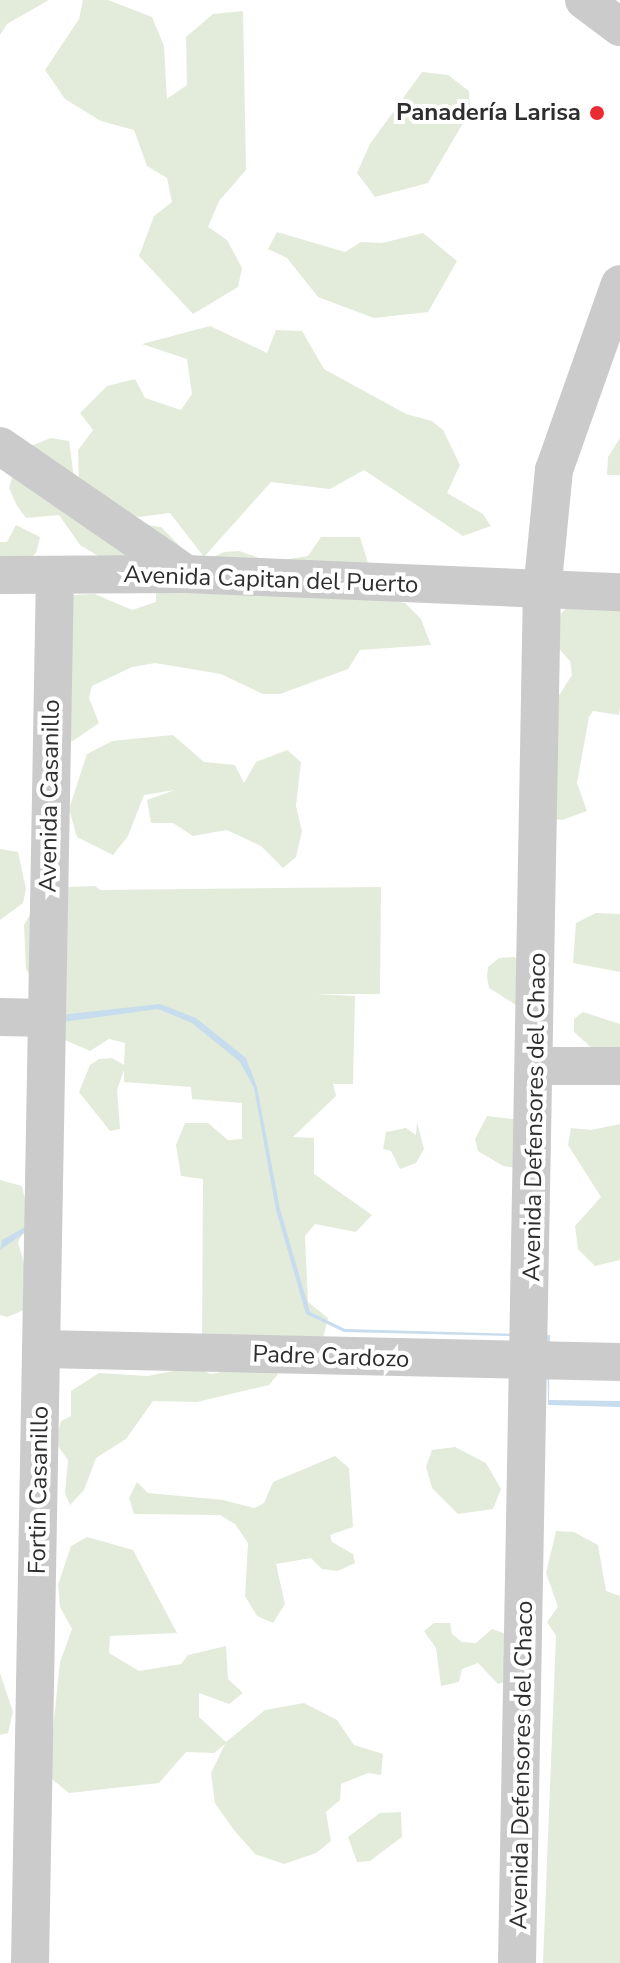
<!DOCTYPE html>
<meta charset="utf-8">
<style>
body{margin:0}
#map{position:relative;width:620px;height:1963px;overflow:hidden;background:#fff;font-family:"Nunito Sans",sans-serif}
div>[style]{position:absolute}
.green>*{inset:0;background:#e3ecdb}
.water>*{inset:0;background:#c7dcec}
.street>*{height:38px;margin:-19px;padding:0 19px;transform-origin:19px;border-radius:19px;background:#cbcbcb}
.dots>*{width:22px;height:22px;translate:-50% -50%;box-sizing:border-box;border:4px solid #fff;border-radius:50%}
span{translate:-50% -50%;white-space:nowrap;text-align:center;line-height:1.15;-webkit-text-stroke:8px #fff;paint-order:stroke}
.poi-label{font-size:24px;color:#2e2e2e;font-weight:700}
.right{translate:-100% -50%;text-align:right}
.street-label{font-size:24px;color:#2e2e2e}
</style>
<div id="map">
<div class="green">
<div style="clip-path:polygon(0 0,49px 0,7px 24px,0 35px)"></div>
<div style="clip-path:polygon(83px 0,108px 0,152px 17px,164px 46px,167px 99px,187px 85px,186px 37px,213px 14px,243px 11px,246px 170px,219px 201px,208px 227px,227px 240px,242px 268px,238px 287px,193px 314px,139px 256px,154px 216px,172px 202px,167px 178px,147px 166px,134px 130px,101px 121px,65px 99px,45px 70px,79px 19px)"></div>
<div style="clip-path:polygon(422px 72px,448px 75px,469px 91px,470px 111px,428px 183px,375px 197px,357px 173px,370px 144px)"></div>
<div style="clip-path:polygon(277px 232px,345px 252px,361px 242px,382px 243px,423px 233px,457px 261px,428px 312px,374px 318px,318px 297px,287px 258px,268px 249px)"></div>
<div style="clip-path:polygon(210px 326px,267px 353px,276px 330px,302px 331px,324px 369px,406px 414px,432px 421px,443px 430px,460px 465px,447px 493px,483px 514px,491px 526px,463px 536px,364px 470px,330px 489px,271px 482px,204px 557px,170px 513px,138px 517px,105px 503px,79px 484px,78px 450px,93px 430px,80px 413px,107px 386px,135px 379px,145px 398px,181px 410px,192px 394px,187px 359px,142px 344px)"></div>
<div style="clip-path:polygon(51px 438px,69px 441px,75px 485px,130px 523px,161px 527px,198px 564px,224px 552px,239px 551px,271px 562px,308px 556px,321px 537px,360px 537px,379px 598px,405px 603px,421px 619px,431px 645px,360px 650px,348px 669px,280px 694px,263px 694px,221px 674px,155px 663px,132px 667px,92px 686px,89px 698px,99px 723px,73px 741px,62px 739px,71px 595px,95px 594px,132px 610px,156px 602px,156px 591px,80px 545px,59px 515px,26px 518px,17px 506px,9px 488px,20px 450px)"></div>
<div style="clip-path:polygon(620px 438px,620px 475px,607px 475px,608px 457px)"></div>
<div style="clip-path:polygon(16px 525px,40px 537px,36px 553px,0 584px,0 542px,7px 542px)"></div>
<div style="clip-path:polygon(570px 604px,620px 606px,620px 708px,619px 715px,593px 711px,589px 717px,577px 783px,587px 811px,562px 820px,548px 818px,558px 697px,572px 675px,570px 661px,554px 643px,558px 617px)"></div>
<div style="clip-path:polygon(173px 735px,204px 762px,235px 765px,244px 783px,256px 762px,287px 750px,301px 762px,296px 806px,302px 831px,296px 857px,283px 868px,261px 846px,227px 830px,193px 836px,173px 823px,151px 823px,147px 800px,175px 790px,144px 795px,128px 836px,113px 855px,77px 837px,69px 809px,87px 754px,112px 741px)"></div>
<div style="clip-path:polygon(0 849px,18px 852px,26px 889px,23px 903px,0 920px)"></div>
<div style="clip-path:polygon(95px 886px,100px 890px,381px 887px,380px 994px,315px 994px,355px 996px,353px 1084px,333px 1084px,336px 1096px,293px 1137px,314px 1138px,314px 1174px,372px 1215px,356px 1232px,315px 1224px,305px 1236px,308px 1302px,328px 1318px,323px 1338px,202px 1346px,203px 1179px,181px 1176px,176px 1145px,185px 1123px,208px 1123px,228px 1140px,242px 1139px,242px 1103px,192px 1099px,191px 1087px,124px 1082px,124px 1070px,117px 1090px,120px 1129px,110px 1131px,79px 1092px,90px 1065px,99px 1059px,112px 1058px,124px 1065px,125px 1043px,109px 1039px,90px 1051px,58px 1037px,52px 1012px,26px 969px,24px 925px,31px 913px,66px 887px)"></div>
<div style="clip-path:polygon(596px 913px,620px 914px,620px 972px,573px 963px,576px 923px)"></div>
<div style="clip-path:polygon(514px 957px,523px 961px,519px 1007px,489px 988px,487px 977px,488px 967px,499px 958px)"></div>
<div style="clip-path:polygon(583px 1012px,620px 1024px,620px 1057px,594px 1050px,574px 1032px,574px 1019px)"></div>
<div style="clip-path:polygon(487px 1116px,522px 1120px,519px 1168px,503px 1166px,478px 1151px,475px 1139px)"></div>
<div style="clip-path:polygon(417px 1122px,424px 1149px,416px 1163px,400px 1169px,391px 1151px,383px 1149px,386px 1132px,406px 1128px,416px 1135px)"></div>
<div style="clip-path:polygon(620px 1124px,620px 1260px,595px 1266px,578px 1249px,575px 1226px,601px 1197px,568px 1145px,571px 1128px,591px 1130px)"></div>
<div style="clip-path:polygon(0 1180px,22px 1186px,30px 1221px,18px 1242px,27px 1274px,24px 1310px,7px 1317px,0 1315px)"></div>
<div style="clip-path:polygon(253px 1366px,271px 1366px,278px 1374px,269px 1385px,197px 1402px,153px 1401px,126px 1439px,96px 1458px,84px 1490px,70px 1505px,65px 1493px,68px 1460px,55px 1442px,61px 1421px,71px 1416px,71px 1391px,99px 1373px,147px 1376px,194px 1367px,211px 1374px)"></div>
<div style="clip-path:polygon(455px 1447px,486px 1463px,501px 1489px,493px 1509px,458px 1514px,432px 1488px,426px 1467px,432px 1450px)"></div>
<div style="clip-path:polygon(335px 1456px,349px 1468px,353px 1527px,330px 1535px,332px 1542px,353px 1554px,355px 1563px,338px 1571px,322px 1569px,311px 1558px,276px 1564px,285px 1604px,273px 1623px,257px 1616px,245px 1596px,248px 1543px,235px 1524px,220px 1515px,134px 1514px,129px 1498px,137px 1482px,148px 1493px,223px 1500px,254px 1508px,264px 1503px,273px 1482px)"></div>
<div style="clip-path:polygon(556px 1531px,574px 1532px,598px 1545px,606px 1591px,620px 1596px,620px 1963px,543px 1963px,556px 1636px,547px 1622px,558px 1607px,546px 1573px)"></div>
<div style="clip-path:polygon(87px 1537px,133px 1550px,177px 1633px,110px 1636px,109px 1653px,139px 1671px,181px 1664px,188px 1655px,226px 1646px,228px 1679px,243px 1693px,229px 1704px,199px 1693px,199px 1717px,226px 1742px,265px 1710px,304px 1703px,337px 1720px,354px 1745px,383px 1754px,381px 1775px,368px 1773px,341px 1784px,340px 1800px,326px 1812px,331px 1841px,316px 1853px,284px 1864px,255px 1854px,233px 1829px,215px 1803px,211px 1773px,225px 1744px,214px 1753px,186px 1752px,159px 1783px,69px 1793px,48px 1776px,60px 1662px,72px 1629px,60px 1607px,58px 1585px,71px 1546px)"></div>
<div style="clip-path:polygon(434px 1623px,450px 1623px,452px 1634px,462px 1642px,476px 1643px,492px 1629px,506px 1634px,510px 1680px,498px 1684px,478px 1663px,462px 1669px,459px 1682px,441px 1686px,436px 1648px,424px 1631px)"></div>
<div style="clip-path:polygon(0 1673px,13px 1712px,8px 1733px,0 1735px)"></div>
<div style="clip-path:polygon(401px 1812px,402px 1837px,370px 1861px,357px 1862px,348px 1837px,380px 1813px)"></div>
</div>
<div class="water">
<div style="clip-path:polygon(160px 1004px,196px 1018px,246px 1058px,257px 1087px,280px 1209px,310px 1312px,345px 1329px,550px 1335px,549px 1400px,620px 1401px,620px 1407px,548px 1405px,547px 1337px,344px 1332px,306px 1314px,276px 1210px,254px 1088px,240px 1062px,192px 1023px,158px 1009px,55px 1023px,30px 1229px,0 1250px,2px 1240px,25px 1227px,51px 1016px)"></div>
</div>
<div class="street">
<div style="left:584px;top:0;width:45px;rotate:36.9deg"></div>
<div style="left:0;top:446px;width:226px;rotate:34.5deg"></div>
<div style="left:0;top:575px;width:186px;rotate:-0.3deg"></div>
<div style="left:186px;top:574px;width:434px;rotate:2.4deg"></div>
<div style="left:0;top:1017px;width:46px;rotate:1.2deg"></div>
<div style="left:537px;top:1066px;width:83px"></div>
<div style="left:42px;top:1349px;width:578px;rotate:1.29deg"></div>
<div style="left:30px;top:1963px;width:1388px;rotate:-88.97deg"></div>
<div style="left:517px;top:1963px;width:1371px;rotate:-88.96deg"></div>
<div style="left:542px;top:592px;width:123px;rotate:-84.4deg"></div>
<div style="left:554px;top:470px;width:197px;rotate:-70.5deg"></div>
</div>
<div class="dots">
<div style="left:597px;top:113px;background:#e92c31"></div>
</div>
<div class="poi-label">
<span class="right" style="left:581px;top:113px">Panadería Larisa</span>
</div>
<div class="street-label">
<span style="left:271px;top:580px;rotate:2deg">Avenida Capitan del Puerto</span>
<span style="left:50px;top:796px;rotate:-89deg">Avenida Casanillo</span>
<span style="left:535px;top:1117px;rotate:-89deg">Avenida Defensores del Chaco</span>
<span style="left:331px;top:1357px;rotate:2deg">Padre Cardozo</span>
<span style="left:39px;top:1490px;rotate:-89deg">Fortin Casanillo</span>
<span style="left:522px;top:1765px;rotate:-89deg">Avenida Defensores del Chaco</span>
</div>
</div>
